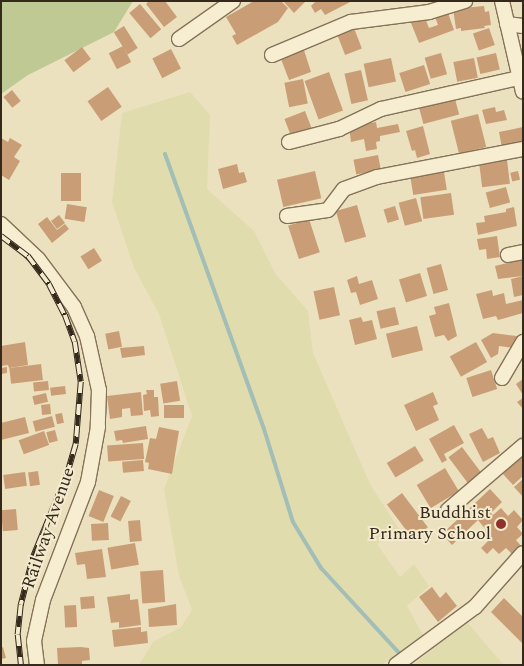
<!DOCTYPE html>
<style>
body{margin:0}
#map{position:relative;width:524px;height:666px;overflow:hidden;background:#ece1bf;font-family:Spectral,serif}
div>[style]{position:absolute}
.farmland>*{inset:0;background:#e1dcad}
.green>*{inset:0;background:#bfc994}
.stream>*{height:4px;margin:-2px;padding:0 2px;transform-origin:2px;border-radius:2px;background:#a2beb7}
.building>*{inset:0;background:#c99e76;transform-origin:0 0}
.roads{filter:drop-shadow(1px 0 #847258) drop-shadow(-1px 0 #847258) drop-shadow(0 1px #847258) drop-shadow(0 -1px #847258)}
.minor>*{height:14px;margin:-7px;padding:0 7px;transform-origin:7px;border-radius:7px;background:#f7eed2}
.rail>*{height:5.5px;margin-top:-2.75px;transform-origin:0;background:repeating-linear-gradient(90deg,#f4ebce 0 11px,#34291c 0 22px);box-sizing:border-box;border-block:1px solid #34291c}
.dots>*{width:14px;height:14px;translate:-50% -50%;box-sizing:border-box;border:2px solid #f4ebce;border-radius:50%}
span{translate:-50% -50%;white-space:nowrap;text-align:center;line-height:1.15;-webkit-text-stroke:4px #f4ebce;paint-order:stroke}
.poi-label{font-size:18px;color:#34291c}
.right{translate:-100% -50%;text-align:right}
.street-label{font-size:18px;color:#34291c}
.frame{position:absolute;inset:0;border:2px solid #34291c;pointer-events:none}
</style>
<div id="map">
<div class="farmland">
<div style="clip-path:polygon(190px 92px,210px 115px,207px 189px,254px 231px,275px 273px,308px 311px,313px 353px,370px 484px,399px 529px,377px 544px,400px 577px,414px 564px,429px 586px,407px 606px,423px 635px,382px 665px,139px 665px,153px 642px,181px 627px,192px 610px,179px 576px,164px 489px,192px 416px,159px 314px,134px 268px,112px 202px,122px 113px)"></div>
<div style="clip-path:polygon(467px 622px,504px 665px,413px 665px)"></div>
</div>
<div class="green">
<div style="clip-path:polygon(1px 1px,133px 1px,114px 32px,28px 75px,1px 94px)"></div>
</div>
<div class="stream">
<div style="left:165px;top:154px;width:292px;rotate:70.2deg"></div>
<div style="left:264px;top:429px;width:97px;rotate:72.7deg"></div>
<div style="left:293px;top:522px;width:54px;rotate:58.7deg"></div>
<div style="left:321px;top:568px;width:120px;rotate:47.4deg"></div>
</div>
<div class="building">
<div style="clip-path:polygon(149px 1px,165px 1px,177px 17px,164px 27px,146px 4px)"></div>
<div style="clip-path:polygon(254px 1px,281px 1px,288px 8px,278px 22px,237px 45px,232px 36px,236px 34px,226px 17px)"></div>
<div style="clip-path:polygon(283px 1px,306px 1px,294px 13px)"></div>
<div style="clip-path:polygon(316px 1px,352px 1px,325px 15px,321px 9px,315px 13px,311px 6px)"></div>
<div style="left:140px;top:4px;width:33px;height:14px;rotate:50deg"></div>
<div style="clip-path:polygon(484px 6px,485px 12px,489px 11px,491px 25px,484px 26px,485px 28px,461px 31px,461px 28px,456px 29px,453px 9px)"></div>
<div style="clip-path:polygon(447px 10px,454px 30px,419px 43px,411px 23px,425px 18px,429px 28px,438px 25px,434px 14px)"></div>
<div style="left:124px;top:26px;width:26px;height:12px;rotate:58deg"></div>
<div style="left:354px;top:28px;width:22px;height:18px;rotate:69deg"></div>
<div style="left:489px;top:28px;width:18px;height:17px;rotate:71deg"></div>
<div style="left:123px;top:46px;width:18px;height:16px;rotate:63deg"></div>
<div style="left:82px;top:47px;width:15px;height:22px;rotate:53deg"></div>
<div style="clip-path:polygon(303px 47px,311px 72px,289px 80px,281px 59px,286px 58px,285px 54px)"></div>
<div style="left:171px;top:49px;width:22px;height:21px;rotate:63deg"></div>
<div style="left:441px;top:53px;width:22px;height:17px;rotate:74deg"></div>
<div style="left:496px;top:53px;width:17px;height:20px;rotate:77deg"></div>
<div style="left:391px;top:58px;width:24px;height:28px;rotate:78deg"></div>
<div style="left:474px;top:58px;width:20px;height:21px;rotate:79deg"></div>
<div style="left:424px;top:65px;width:20px;height:26px;rotate:72deg"></div>
<div style="left:361px;top:70px;width:31px;height:17px;rotate:77deg"></div>
<div style="left:329px;top:72px;width:41px;height:26px;rotate:70deg"></div>
<div style="left:303px;top:79px;width:25px;height:19px;rotate:79deg"></div>
<div style="left:108px;top:87px;width:24px;height:25px;rotate:55deg"></div>
<div style="left:12px;top:90px;width:14px;height:11px;rotate:51deg"></div>
<div style="left:455px;top:99px;width:16px;height:37px;rotate:75deg"></div>
<div style="clip-path:polygon(495px 107px,496px 112px,504px 110px,507px 120px,486px 124px,482px 110px)"></div>
<div style="left:305px;top:111px;width:22px;height:22px;rotate:69deg"></div>
<div style="left:478px;top:114px;width:34px;height:28px;rotate:76deg"></div>
<div style="clip-path:polygon(376px 122px,377px 128px,398px 124px,400px 132px,380px 136px,380px 141px,376px 142px,377px 149px,366px 151px,364px 139px,351px 142px,349px 127px)"></div>
<div style="clip-path:polygon(423px 126px,430px 154px,417px 158px,415px 150px,412px 151px,406px 131px)"></div>
<div style="clip-path:polygon(523px 127px,523px 144px,502px 148px,499px 132px)"></div>
<div style="clip-path:polygon(1px 138px,8px 142px,10px 138px,22px 145px,14px 157px,20px 161px,9px 180px,1px 175px)"></div>
<div style="left:378px;top:155px;width:15px;height:25px;rotate:79deg"></div>
<div style="left:507px;top:160px;width:24px;height:28px;rotate:83deg"></div>
<div style="clip-path:polygon(237px 164px,239px 173px,244px 172px,247px 182px,223px 189px,218px 169px)"></div>
<div style="left:315px;top:171px;width:28px;height:39px;rotate:77deg"></div>
<div style="left:518px;top:171px;width:9px;height:8px;rotate:77deg"></div>
<div style="left:444px;top:172px;width:18px;height:34px;rotate:81deg"></div>
<div style="left:61px;top:173px;width:20px;height:28px"></div>
<div style="left:506px;top:187px;width:16px;height:21px;rotate:75deg"></div>
<div style="left:451px;top:193px;width:22px;height:31px;rotate:82deg"></div>
<div style="left:416px;top:198px;width:24px;height:18px;rotate:75deg"></div>
<div style="left:67px;top:204px;width:20px;height:15px;rotate:9deg"></div>
<div style="left:357px;top:205px;width:33px;height:22px;rotate:74deg"></div>
<div style="left:395px;top:206px;width:14px;height:12px;rotate:73deg"></div>
<div style="clip-path:polygon(514px 207px,517px 226px,478px 235px,476px 223px,485px 222px,484px 216px,506px 212px,506px 209px)"></div>
<div style="left:59px;top:215px;width:10px;height:10px;rotate:53deg"></div>
<div style="clip-path:polygon(47px 217px,57px 230px,65px 224px,69px 229px,52px 243px,38px 224px)"></div>
<div style="left:309px;top:219px;width:35px;height:22px;rotate:72deg"></div>
<div style="clip-path:polygon(497px 236px,500px 257px,487px 259px,486px 249px,479px 250px,477px 239px)"></div>
<div style="left:94px;top:248px;width:15px;height:16px;rotate:58deg"></div>
<div style="clip-path:polygon(523px 259px,523px 276px,498px 279px,495px 266px)"></div>
<div style="left:441px;top:264px;width:27px;height:15px;rotate:75deg"></div>
<div style="left:420px;top:273px;width:24px;height:22px;rotate:73deg"></div>
<div style="clip-path:polygon(357px 276px,359px 284px,372px 280px,378px 299px,360px 305px,356px 292px,351px 293px,347px 280px)"></div>
<div style="clip-path:polygon(523px 276px,523px 295px,514px 297px,511px 279px)"></div>
<div style="left:334px;top:287px;width:29px;height:21px;rotate:78deg"></div>
<div style="clip-path:polygon(492px 290px,493px 296px,504px 293px,506px 304px,523px 300px,523px 313px,498px 320px,496px 316px,483px 319px,476px 294px)"></div>
<div style="clip-path:polygon(449px 303px,457px 336px,448px 341px,444px 335px,435px 337px,429px 316px,436px 314px,434px 307px)"></div>
<div style="left:395px;top:307px;width:18px;height:19px;rotate:77deg"></div>
<div style="clip-path:polygon(361px 317px,363px 322px,372px 320px,377px 339px,355px 345px,349px 320px)"></div>
<div style="left:417px;top:326px;width:25px;height:32px;rotate:76deg"></div>
<div style="left:119px;top:331px;width:16px;height:14px;rotate:79deg"></div>
<div style="clip-path:polygon(493px 333px,517px 336px,515px 348px,499px 346px,498px 354px,491px 358px,481px 340px)"></div>
<div style="clip-path:polygon(25px 342px,28px 365px,9px 368px,8px 365px,1px 366px,1px 346px)"></div>
<div style="left:476px;top:342px;width:23px;height:30px;rotate:61deg"></div>
<div style="clip-path:polygon(144px 346px,145px 355px,122px 358px,120px 348px)"></div>
<div style="left:41px;top:364px;width:16px;height:32px;rotate:83deg"></div>
<div style="clip-path:polygon(7px 367px,7px 373px,1px 374px,1px 368px)"></div>
<div style="left:491px;top:370px;width:20px;height:26px;rotate:72deg"></div>
<div style="clip-path:polygon(523px 379px,523px 395px,516px 384px)"></div>
<div style="left:48px;top:381px;width:9px;height:15px;rotate:84deg"></div>
<div style="left:177px;top:381px;width:20px;height:17px;rotate:81deg"></div>
<div style="left:65px;top:386px;width:8px;height:15px;rotate:83deg"></div>
<div style="clip-path:polygon(146px 390px,154px 390px,154px 397px,158px 397px,159px 416px,151px 417px,150px 410px,144px 411px,143px 395px,147px 394px)"></div>
<div style="clip-path:polygon(141px 392px,143px 415px,131px 416px,130px 408px,122px 409px,122px 417px,110px 419px,107px 396px)"></div>
<div style="clip-path:polygon(433px 392px,438px 404px,433px 406px,439px 420px,416px 431px,404px 405px)"></div>
<div style="left:46px;top:393px;width:9px;height:14px;rotate:77deg"></div>
<div style="clip-path:polygon(523px 398px,523px 409px,517px 402px)"></div>
<div style="left:50px;top:404px;width:10px;height:9px;rotate:84deg"></div>
<div style="left:164px;top:405px;width:20px;height:13px"></div>
<div style="left:62px;top:413px;width:10px;height:7px;rotate:79deg"></div>
<div style="left:52px;top:416px;width:11px;height:20px;rotate:75deg"></div>
<div style="clip-path:polygon(25px 417px,29px 433px,1px 440px,1px 423px)"></div>
<div style="clip-path:polygon(454px 425px,464px 443px,444px 454px,447px 460px,442px 463px,429px 439px)"></div>
<div style="clip-path:polygon(146px 426px,148px 439px,123px 443px,122px 440px,116px 441px,114px 431px)"></div>
<div style="clip-path:polygon(159px 427px,179px 431px,172px 474px,148px 469px,149px 463px,145px 462px,150px 438px,156px 439px)"></div>
<div style="clip-path:polygon(482px 428px,488px 439px,493px 437px,500px 453px,483px 462px,469px 434px)"></div>
<div style="left:55px;top:430px;width:11px;height:9px;rotate:75deg"></div>
<div style="left:44px;top:431px;width:15px;height:27px;rotate:70deg"></div>
<div style="left:143px;top:443px;width:16px;height:36px;rotate:86deg"></div>
<div style="left:415px;top:446px;width:17px;height:33px;rotate:59deg"></div>
<div style="left:462px;top:447px;width:34px;height:17px;rotate:53deg"></div>
<div style="clip-path:polygon(523px 455px,523px 476px,513px 485px,503px 474px)"></div>
<div style="left:143px;top:460px;width:11px;height:21px;rotate:85deg"></div>
<div style="left:445px;top:468px;width:27px;height:33px;rotate:59deg"></div>
<div style="left:38px;top:471px;width:14px;height:10px;rotate:82deg"></div>
<div style="left:25px;top:472px;width:14px;height:22px;rotate:82deg"></div>
<div style="clip-path:polygon(523px 479px,523px 497px,514px 487px)"></div>
<div style="clip-path:polygon(490px 489px,502px 502px,491px 513px,493px 515px,501px 508px,508px 516px,514px 510px,523px 520px,517px 527px,523px 534px,516px 540px,522px 547px,513px 555px,506px 548px,499px 554px,493px 548px,487px 554px,481px 548px,488px 541px,482px 534px,486px 530px,478px 520px,452px 545px,442px 534px)"></div>
<div style="left:99px;top:490px;width:16px;height:28px;rotate:22deg"></div>
<div style="left:402px;top:493px;width:43px;height:19px;rotate:53deg"></div>
<div style="left:121px;top:496px;width:11px;height:23px;rotate:27deg"></div>
<div style="left:16px;top:509px;width:21px;height:15px;rotate:85deg"></div>
<div style="left:140px;top:520px;width:21px;height:12px;rotate:85deg"></div>
<div style="left:108px;top:523px;width:17px;height:17px;rotate:87deg"></div>
<div style="left:135px;top:543px;width:22px;height:28px;rotate:80deg"></div>
<div style="clip-path:polygon(102px 549px,106px 577px,87px 579px,85px 564px,77px 565px,75px 553px)"></div>
<div style="left:163px;top:570px;width:32px;height:23px;rotate:86deg"></div>
<div style="clip-path:polygon(432px 587px,440px 598px,446px 592px,457px 606px,438px 622px,419px 597px)"></div>
<div style="clip-path:polygon(130px 594px,130px 600px,138px 599px,141px 625px,119px 628px,119px 622px,111px 623px,107px 597px)"></div>
<div style="left:94px;top:596px;width:12px;height:14px;rotate:85deg"></div>
<div style="clip-path:polygon(504px 598px,523px 617px,523px 644px,491px 612px)"></div>
<div style="clip-path:polygon(176px 604px,177px 625px,149px 627px,148px 609px)"></div>
<div style="left:76px;top:605px;width:22px;height:12px;rotate:87deg"></div>
<div style="clip-path:polygon(141px 627px,141px 632px,147px 631px,148px 643px,114px 647px,112px 630px)"></div>
<div style="clip-path:polygon(3px 647px,6px 658px,1px 659px,1px 648px)"></div>
<div style="clip-path:polygon(81px 647px,89px 648px,90px 660px,82px 661px,82px 665px,58px 665px,57px 648px)"></div>
</div>
<div class="roads">
<div class="minor">
<div style="left:502px;top:1px;width:93px;rotate:77deg"></div>
<div style="left:507px;top:24px;width:16px;rotate:7deg"></div>
<div style="left:179px;top:39px;width:66px;rotate:-35.1deg"></div>
<div style="left:272px;top:55px;width:86px;rotate:-22.7deg"></div>
<div style="left:351px;top:22px;width:79px;rotate:-7.3deg"></div>
<div style="left:429px;top:12px;width:38px;rotate:-17deg"></div>
<div style="left:289px;top:142px;width:52px;rotate:-14.6deg"></div>
<div style="left:339px;top:129px;width:47px;rotate:-25.5deg"></div>
<div style="left:381px;top:109px;width:141px;rotate:-12.7deg"></div>
<div style="left:287px;top:216px;width:41px;rotate:-8.3deg"></div>
<div style="left:328px;top:210px;width:26px;rotate:-53deg"></div>
<div style="left:344px;top:189px;width:35px;rotate:-20deg"></div>
<div style="left:377px;top:177px;width:149px;rotate:-10.9deg"></div>
<div style="left:1px;top:224px;width:51px;rotate:43.4deg"></div>
<div style="left:38px;top:259px;width:60px;rotate:53.1deg"></div>
<div style="left:74px;top:307px;width:32px;rotate:66deg"></div>
<div style="left:87px;top:336px;width:55px;rotate:77.5deg"></div>
<div style="left:99px;top:390px;width:37px;rotate:92deg"></div>
<div style="left:98px;top:427px;width:56px;rotate:100.3deg"></div>
<div style="left:88px;top:482px;width:126px;rotate:110.9deg"></div>
<div style="left:43px;top:600px;width:42px;rotate:102.4deg"></div>
<div style="left:34px;top:641px;width:24px;rotate:83deg"></div>
<div style="left:508px;top:255px;width:15px;rotate:-11deg"></div>
<div style="left:502px;top:378px;width:42px;rotate:-59.7deg"></div>
<div style="left:448px;top:510px;width:99px;rotate:-40.5deg"></div>
<div style="left:396px;top:665px;width:98px;rotate:-36.3deg"></div>
<div style="left:475px;top:607px;width:72px;rotate:-48.4deg"></div>
</div>
</div>
<div class="rail">
<div style="left:1px;top:236px;width:34px;rotate:37deg"></div>
<div style="left:28px;top:256px;width:35px;rotate:53deg"></div>
<div style="left:49px;top:284px;width:35px;rotate:63deg"></div>
<div style="left:65px;top:315px;width:29px;rotate:70deg"></div>
<div style="left:75px;top:342px;width:40px;rotate:81.5deg"></div>
<div style="left:81px;top:382px;width:62px;rotate:94.6deg"></div>
<div style="left:76px;top:444px;width:32px;rotate:106deg"></div>
<div style="left:67px;top:475px;width:90px;rotate:112.3deg"></div>
<div style="left:33px;top:558px;width:49px;rotate:104.3deg"></div>
<div style="left:21px;top:605px;width:30px;rotate:96deg"></div>
<div style="left:18px;top:635px;width:30px;rotate:84deg"></div>
</div>
<div class="dots">
<div style="left:501px;top:524px;background:#90312b"></div>
</div>
<div class="poi-label">
<span class="right" style="left:491px;top:524px">Buddhist<br>Primary School</span>
</div>
<div class="street-label">
<span style="left:49px;top:528px;rotate:-71deg">Railway Avenue</span>
</div>
<div class="frame"></div>
</div>
